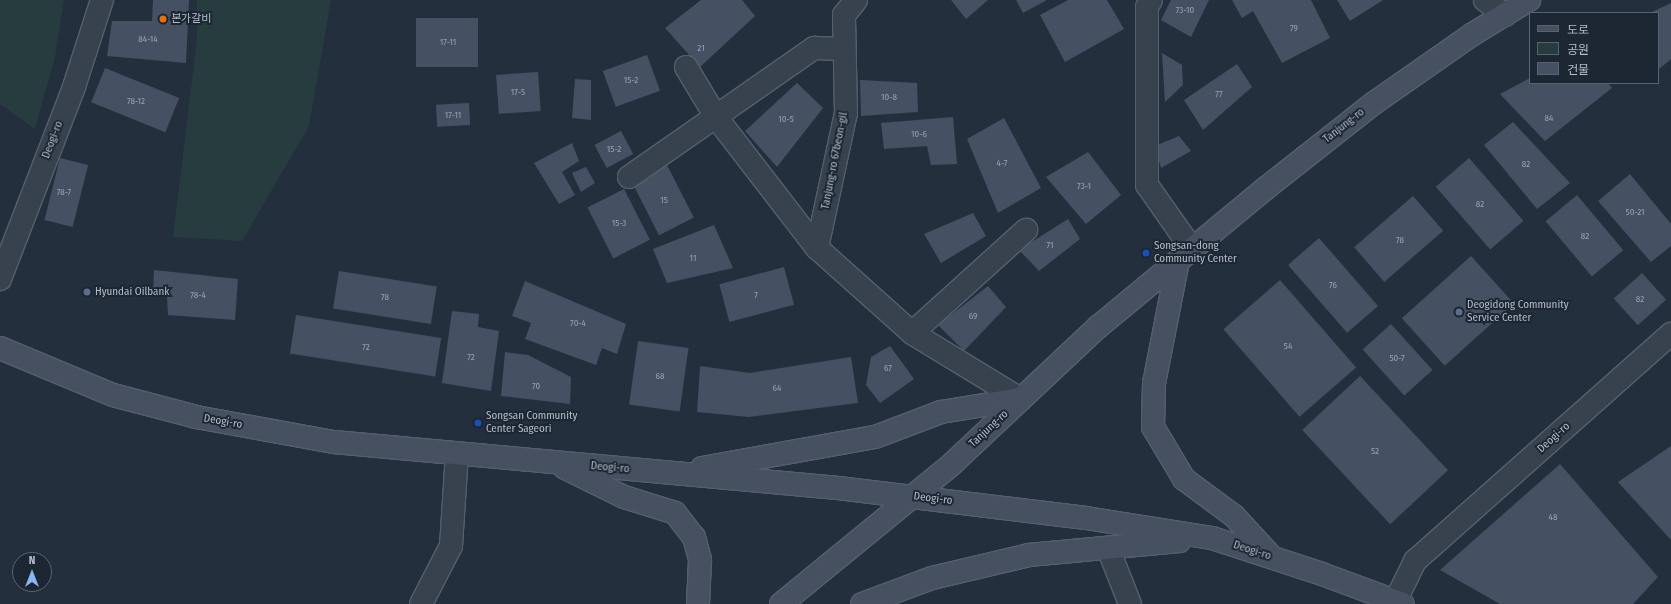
<!DOCTYPE html>
<meta charset="utf-8">
<style>
body{margin:0}
#map{position:relative;width:1671px;height:604px;overflow:hidden;background:#242f3e;font-family:"Fira Sans Condensed","Noto Sans KR",sans-serif}
div>[style]{position:absolute}
.green>*{inset:0;background:#263c3f}
.building>*{inset:0;background:#455162;transform-origin:0 0}
.roads{filter:drop-shadow(1px 0 #565f6c) drop-shadow(-1px 0 #565f6c) drop-shadow(0 1px #565f6c) drop-shadow(0 -1px #565f6c)}
.minor>*{height:22px;margin:-11px;padding:0 11px;transform-origin:11px;border-radius:11px;background:#38414e}
.secondary>*{height:22px;margin:-11px;padding:0 11px;transform-origin:11px;border-radius:11px;background:#465061}
.dots>*{width:11px;height:11px;translate:-50% -50%;box-sizing:border-box;border:2px solid #1d2633;border-radius:50%}
span{translate:-50% -50%;white-space:nowrap;text-align:center;line-height:1.15;-webkit-text-stroke:4px #1d2633;paint-order:stroke}
.number-label{font-size:9px;color:#98a1af}
.number-label span{-webkit-text-stroke-width:0}
.poi-label{font-size:11px;color:#b4bcc9}
.left{translate:0 -50%;text-align:left}
.street-label{font-size:11px;color:#b4bcc9}
.legend{position:absolute;left:1529px;top:12px;width:130px;height:72px;box-sizing:border-box;background:#1d2633;border:1px solid #59626f;margin:0;padding:5px 7px;list-style:none;font-size:12px;color:#b4bcc9}
.legend li{display:flex;align-items:center;gap:8px;height:20px}
.legend b{width:20px;border:1px solid #59626f}
.north{position:absolute;left:12px;top:552px;width:40px;height:40px;box-sizing:border-box;background:#1d2633;border:1px solid #59626f;border-radius:50%;rotate:0deg;font-size:11px;font-weight:700;line-height:16px;text-align:center;color:#b4bcc9}
.north::after{content:'';display:block;margin:auto;width:14px;height:18px;background:#8ab4f8;clip-path:polygon(50% 0,100% 100%,50% 72%,0 100%)}
</style>
<div id="map">
<div class="green">
<div style="clip-path:polygon(0 0,64px 0,55px 57px,35px 129px,0 104px)"></div>
<div style="clip-path:polygon(197px 0,331px 0,309px 126px,242px 241px,173px 237px,197px 39px)"></div>
</div>
<div class="building">
<div style="clip-path:polygon(153px 0,189px 0,186px 63px,107px 56px,112px 21px,152px 21px)"></div>
<div style="clip-path:polygon(701px 0,742px 0,755px 16px,700px 67px,665px 28px)"></div>
<div style="clip-path:polygon(951px 0,988px 0,966px 19px)"></div>
<div style="clip-path:polygon(1016px 0,1047px 0,1023px 13px)"></div>
<div style="clip-path:polygon(1068px 0,1107px 0,1124px 29px,1065px 62px,1040px 15px)"></div>
<div style="clip-path:polygon(1171px 0,1209px 0,1191px 37px,1161px 20px)"></div>
<div style="clip-path:polygon(1232px 0,1311px 0,1330px 38px,1282px 63px,1253px 11px,1242px 18px)"></div>
<div style="clip-path:polygon(1337px 0,1383px 0,1350px 21px)"></div>
<div style="clip-path:polygon(1671px 3px,1671px 59px,1658px 70px,1658px 13px,1650px 13px)"></div>
<div style="left:416px;top:18px;width:62px;height:49px"></div>
<div style="clip-path:polygon(1162px 53px,1182px 65px,1183px 85px,1165px 102px)"></div>
<div style="left:647px;top:55px;width:38px;height:47px;rotate:70deg"></div>
<div style="clip-path:polygon(1237px 64px,1252px 87px,1203px 130px,1184px 100px)"></div>
<div style="left:105px;top:68px;width:80px;height:37px;rotate:22deg"></div>
<div style="left:538px;top:72px;width:39px;height:42px;rotate:86deg"></div>
<div style="clip-path:polygon(1530px 78px,1530px 83px,1608px 83px,1612px 88px,1545px 141px,1500px 94px)"></div>
<div style="clip-path:polygon(575px 79px,591px 80px,591px 120px,572px 118px)"></div>
<div style="clip-path:polygon(860px 80px,917px 83px,918px 112px,861px 116px)"></div>
<div style="clip-path:polygon(797px 83px,823px 108px,777px 167px,745px 131px)"></div>
<div style="left:469px;top:103px;width:22px;height:33px;rotate:87deg"></div>
<div style="clip-path:polygon(953px 117px,957px 164px,931px 165px,927px 146px,884px 149px,881px 123px)"></div>
<div style="clip-path:polygon(1004px 118px,1041px 188px,998px 213px,967px 139px)"></div>
<div style="clip-path:polygon(1513px 122px,1570px 183px,1537px 209px,1484px 145px)"></div>
<div style="left:621px;top:131px;width:26px;height:30px;rotate:62deg"></div>
<div style="clip-path:polygon(1179px 136px,1191px 151px,1161px 168px,1155px 146px)"></div>
<div style="clip-path:polygon(572px 143px,579px 161px,562px 172px,575px 195px,559px 204px,534px 163px)"></div>
<div style="clip-path:polygon(1088px 152px,1121px 195px,1086px 224px,1046px 177px)"></div>
<div style="left:60px;top:158px;width:29px;height:64px;rotate:14deg"></div>
<div style="left:1469px;top:158px;width:83px;height:44px;rotate:49deg"></div>
<div style="left:667px;top:165px;width:59px;height:39px;rotate:63deg"></div>
<div style="clip-path:polygon(586px 167px,595px 183px,581px 192px,572px 173px)"></div>
<div style="clip-path:polygon(1630px 174px,1671px 224px,1671px 246px,1651px 262px,1598px 201px)"></div>
<div style="left:624px;top:189px;width:57px;height:41px;rotate:63deg"></div>
<div style="left:1577px;top:195px;width:72px;height:41px;rotate:50deg"></div>
<div style="left:1413px;top:196px;width:46px;height:78px;rotate:49deg"></div>
<div style="clip-path:polygon(973px 213px,986px 236px,941px 263px,924px 234px)"></div>
<div style="clip-path:polygon(1068px 219px,1080px 239px,1039px 271px,1019px 250px)"></div>
<div style="clip-path:polygon(714px 225px,733px 268px,667px 283px,653px 249px)"></div>
<div style="left:1319px;top:238px;width:90px;height:41px;rotate:49deg"></div>
<div style="left:1471px;top:256px;width:64px;height:93px;rotate:48deg"></div>
<div style="left:784px;top:267px;width:39px;height:67px;rotate:75deg"></div>
<div style="clip-path:polygon(154px 270px,238px 279px,235px 320px,168px 315px,167px 296px,153px 294px)"></div>
<div style="left:339px;top:271px;width:99px;height:38px;rotate:9deg"></div>
<div style="left:1642px;top:273px;width:36px;height:38px;rotate:48deg"></div>
<div style="left:1280px;top:280px;width:116px;height:75px;rotate:49deg"></div>
<div style="clip-path:polygon(525px 281px,626px 324px,617px 354px,602px 348px,596px 365px,525px 339px,531px 323px,512px 316px)"></div>
<div style="clip-path:polygon(988px 286px,1006px 307px,964px 351px,938px 325px)"></div>
<div style="clip-path:polygon(452px 311px,479px 314px,478px 327px,499px 331px,491px 391px,442px 383px)"></div>
<div style="left:296px;top:315px;width:147px;height:39px;rotate:9deg"></div>
<div style="left:1391px;top:324px;width:62px;height:38px;rotate:48deg"></div>
<div style="left:638px;top:341px;width:51px;height:64px;rotate:8deg"></div>
<div style="clip-path:polygon(890px 346px,914px 379px,880px 403px,866px 385px,871px 357px)"></div>
<div style="clip-path:polygon(505px 352px,528px 355px,571px 377px,570px 404px,501px 396px)"></div>
<div style="clip-path:polygon(851px 357px,858px 403px,749px 417px,697px 412px,700px 366px,750px 373px)"></div>
<div style="left:1360px;top:376px;width:129px;height:79px;rotate:47deg"></div>
<div style="clip-path:polygon(1671px 446px,1671px 540px,1618px 482px)"></div>
<div style="clip-path:polygon(1560px 464px,1658px 577px,1633px 604px,1500px 604px,1440px 570px)"></div>
</div>
<div class="roads">
<div class="minor">
<div style="left:1151px;top:0;width:8px;rotate:120deg"></div>
<div style="left:1147px;top:7px;width:178px;rotate:90deg"></div>
<div style="left:1147px;top:185px;width:78px;rotate:54.9deg"></div>
<div style="left:1485px;top:0;width:25px;rotate:37deg"></div>
<div style="left:686px;top:67px;width:58px;rotate:59deg"></div>
<div style="left:716px;top:117px;width:165px;rotate:52.4deg"></div>
<div style="left:817px;top:248px;width:127px;rotate:41.8deg"></div>
<div style="left:912px;top:333px;width:127px;rotate:31.4deg"></div>
<div style="left:629px;top:177px;width:226px;rotate:-34.9deg"></div>
<div style="left:814px;top:48px;width:30px;rotate:2deg"></div>
<div style="left:817px;top:248px;width:138px;rotate:-77.9deg"></div>
<div style="left:846px;top:113px;width:98px;rotate:-91.2deg"></div>
<div style="left:844px;top:15px;width:19px;rotate:-51deg"></div>
<div style="left:0;top:279px;width:206px;rotate:-68.9deg"></div>
<div style="left:74px;top:87px;width:91px;rotate:-72.2deg"></div>
<div style="left:912px;top:333px;width:154px;rotate:-42.1deg"></div>
<div style="left:1108px;top:548px;width:60px;rotate:68.6deg"></div>
<div style="left:421px;top:604px;width:65px;rotate:-62.7deg"></div>
<div style="left:451px;top:546px;width:92px;rotate:-86.3deg"></div>
<div style="left:1394px;top:604px;width:48px;rotate:-64deg"></div>
<div style="left:1415px;top:561px;width:342px;rotate:-41.6deg"></div>
</div>
<div class="secondary">
<div style="left:1178px;top:261px;width:124px;rotate:101.1deg"></div>
<div style="left:1154px;top:383px;width:44px;rotate:91.3deg"></div>
<div style="left:1153px;top:427px;width:61px;rotate:59.2deg"></div>
<div style="left:1184px;top:479px;width:62px;rotate:36.5deg"></div>
<div style="left:1234px;top:516px;width:54px;rotate:47.2deg"></div>
<div style="left:0;top:348px;width:122px;rotate:22.6deg"></div>
<div style="left:113px;top:395px;width:86px;rotate:14.8deg"></div>
<div style="left:196px;top:417px;width:140px;rotate:10.3deg"></div>
<div style="left:334px;top:442px;width:506px;rotate:5.21deg"></div>
<div style="left:838px;top:488px;width:250px;rotate:6.9deg"></div>
<div style="left:1086px;top:518px;width:128px;rotate:9deg"></div>
<div style="left:1212px;top:538px;width:116px;rotate:18.1deg"></div>
<div style="left:1322px;top:574px;width:86px;rotate:20.3deg"></div>
<div style="left:565px;top:468px;width:66px;rotate:26.2deg"></div>
<div style="left:624px;top:497px;width:53px;rotate:17.4deg"></div>
<div style="left:675px;top:513px;width:31px;rotate:52deg"></div>
<div style="left:694px;top:537px;width:24px;rotate:75deg"></div>
<div style="left:700px;top:560px;width:44px;rotate:92.6deg"></div>
<div style="left:702px;top:468px;width:176px;rotate:-10.2deg"></div>
<div style="left:875px;top:437px;width:71px;rotate:-20.7deg"></div>
<div style="left:941px;top:412px;width:80px;rotate:-9.3deg"></div>
<div style="left:781px;top:604px;width:222px;rotate:-39.3deg"></div>
<div style="left:953px;top:463px;width:199px;rotate:-43.2deg"></div>
<div style="left:1098px;top:327px;width:218px;rotate:-39.6deg"></div>
<div style="left:1266px;top:188px;width:137px;rotate:-38.2deg"></div>
<div style="left:1374px;top:103px;width:121px;rotate:-34.9deg"></div>
<div style="left:1473px;top:34px;width:66px;rotate:-31.3deg"></div>
<div style="left:862px;top:604px;width:75px;rotate:-20.4deg"></div>
<div style="left:932px;top:578px;width:100px;rotate:-13.3deg"></div>
<div style="left:1029px;top:555px;width:151px;rotate:-5.3deg"></div>
</div>
</div>
<div class="dots">
<div style="left:163px;top:19px;background:#e8710a"></div>
<div style="left:1146px;top:253px;background:#1a4fb4"></div>
<div style="left:87px;top:292px;background:#5c6f8a"></div>
<div style="left:1459px;top:312px;background:#5c6f8a"></div>
<div style="left:478px;top:423px;background:#1a4fb4"></div>
</div>
<div class="number-label">
<span style="left:1185px;top:10px">73-10</span>
<span style="left:1294px;top:28px">79</span>
<span style="left:148px;top:39px">84-14</span>
<span style="left:448px;top:42px">17-11</span>
<span style="left:701px;top:48px">21</span>
<span style="left:631px;top:80px">15-2</span>
<span style="left:518px;top:92px">17-5</span>
<span style="left:1219px;top:94px">77</span>
<span style="left:889px;top:97px">10-8</span>
<span style="left:136px;top:101px">78-12</span>
<span style="left:453px;top:115px">17-11</span>
<span style="left:1549px;top:118px">84</span>
<span style="left:786px;top:119px">10-5</span>
<span style="left:919px;top:134px">10-6</span>
<span style="left:614px;top:149px">15-2</span>
<span style="left:1002px;top:163px">4-7</span>
<span style="left:1526px;top:164px">82</span>
<span style="left:1084px;top:186px">73-1</span>
<span style="left:64px;top:192px">78-7</span>
<span style="left:664px;top:200px">15</span>
<span style="left:1480px;top:204px">82</span>
<span style="left:1635px;top:212px">50-21</span>
<span style="left:619px;top:223px">15-3</span>
<span style="left:1585px;top:236px">82</span>
<span style="left:1400px;top:240px">78</span>
<span style="left:1050px;top:245px">71</span>
<span style="left:693px;top:258px">11</span>
<span style="left:1333px;top:285px">76</span>
<span style="left:198px;top:295px">78-4</span>
<span style="left:756px;top:295px">7</span>
<span style="left:385px;top:297px">78</span>
<span style="left:1640px;top:299px">82</span>
<span style="left:973px;top:316px">69</span>
<span style="left:578px;top:323px">70-4</span>
<span style="left:1288px;top:346px">54</span>
<span style="left:366px;top:347px">72</span>
<span style="left:471px;top:357px">72</span>
<span style="left:1397px;top:358px">50-7</span>
<span style="left:888px;top:368px">67</span>
<span style="left:660px;top:376px">68</span>
<span style="left:536px;top:386px">70</span>
<span style="left:777px;top:388px">64</span>
<span style="left:1375px;top:451px">52</span>
<span style="left:1553px;top:517px">48</span>
</div>
<div class="poi-label">
<span class="left" style="left:171px;top:19px">본가갈비</span>
<span class="left" style="left:1154px;top:253px">Songsan-dong<br>Community Center</span>
<span class="left" style="left:95px;top:292px">Hyundai Oilbank</span>
<span class="left" style="left:1467px;top:312px">Deogidong Community<br>Service Center</span>
<span class="left" style="left:486px;top:423px">Songsan Community<br>Center Sageori</span>
</div>
<div class="street-label">
<span style="left:1344px;top:126px;rotate:-38deg">Tanjung-ro</span>
<span style="left:53px;top:140px;rotate:-69deg">Deogi-ro</span>
<span style="left:835px;top:161px;rotate:-79deg">Tanjung-ro 67beon-gil</span>
<span style="left:223px;top:422px;rotate:10deg">Deogi-ro</span>
<span style="left:989px;top:429px;rotate:-43deg">Tanjung-ro</span>
<span style="left:1554px;top:438px;rotate:-42deg">Deogi-ro</span>
<span style="left:610px;top:468px;rotate:5deg">Deogi-ro</span>
<span style="left:933px;top:499px;rotate:7deg">Deogi-ro</span>
<span style="left:1252px;top:551px;rotate:18deg">Deogi-ro</span>
</div>
<ul class="legend">
<li><b style="height:5px;background:#465061"></b>도로</li>
<li><b style="height:11px;background:#263c3f"></b>공원</li>
<li><b style="height:11px;background:#455162"></b>건물</li>
</ul>
<div class="north">N</div>
</div>
